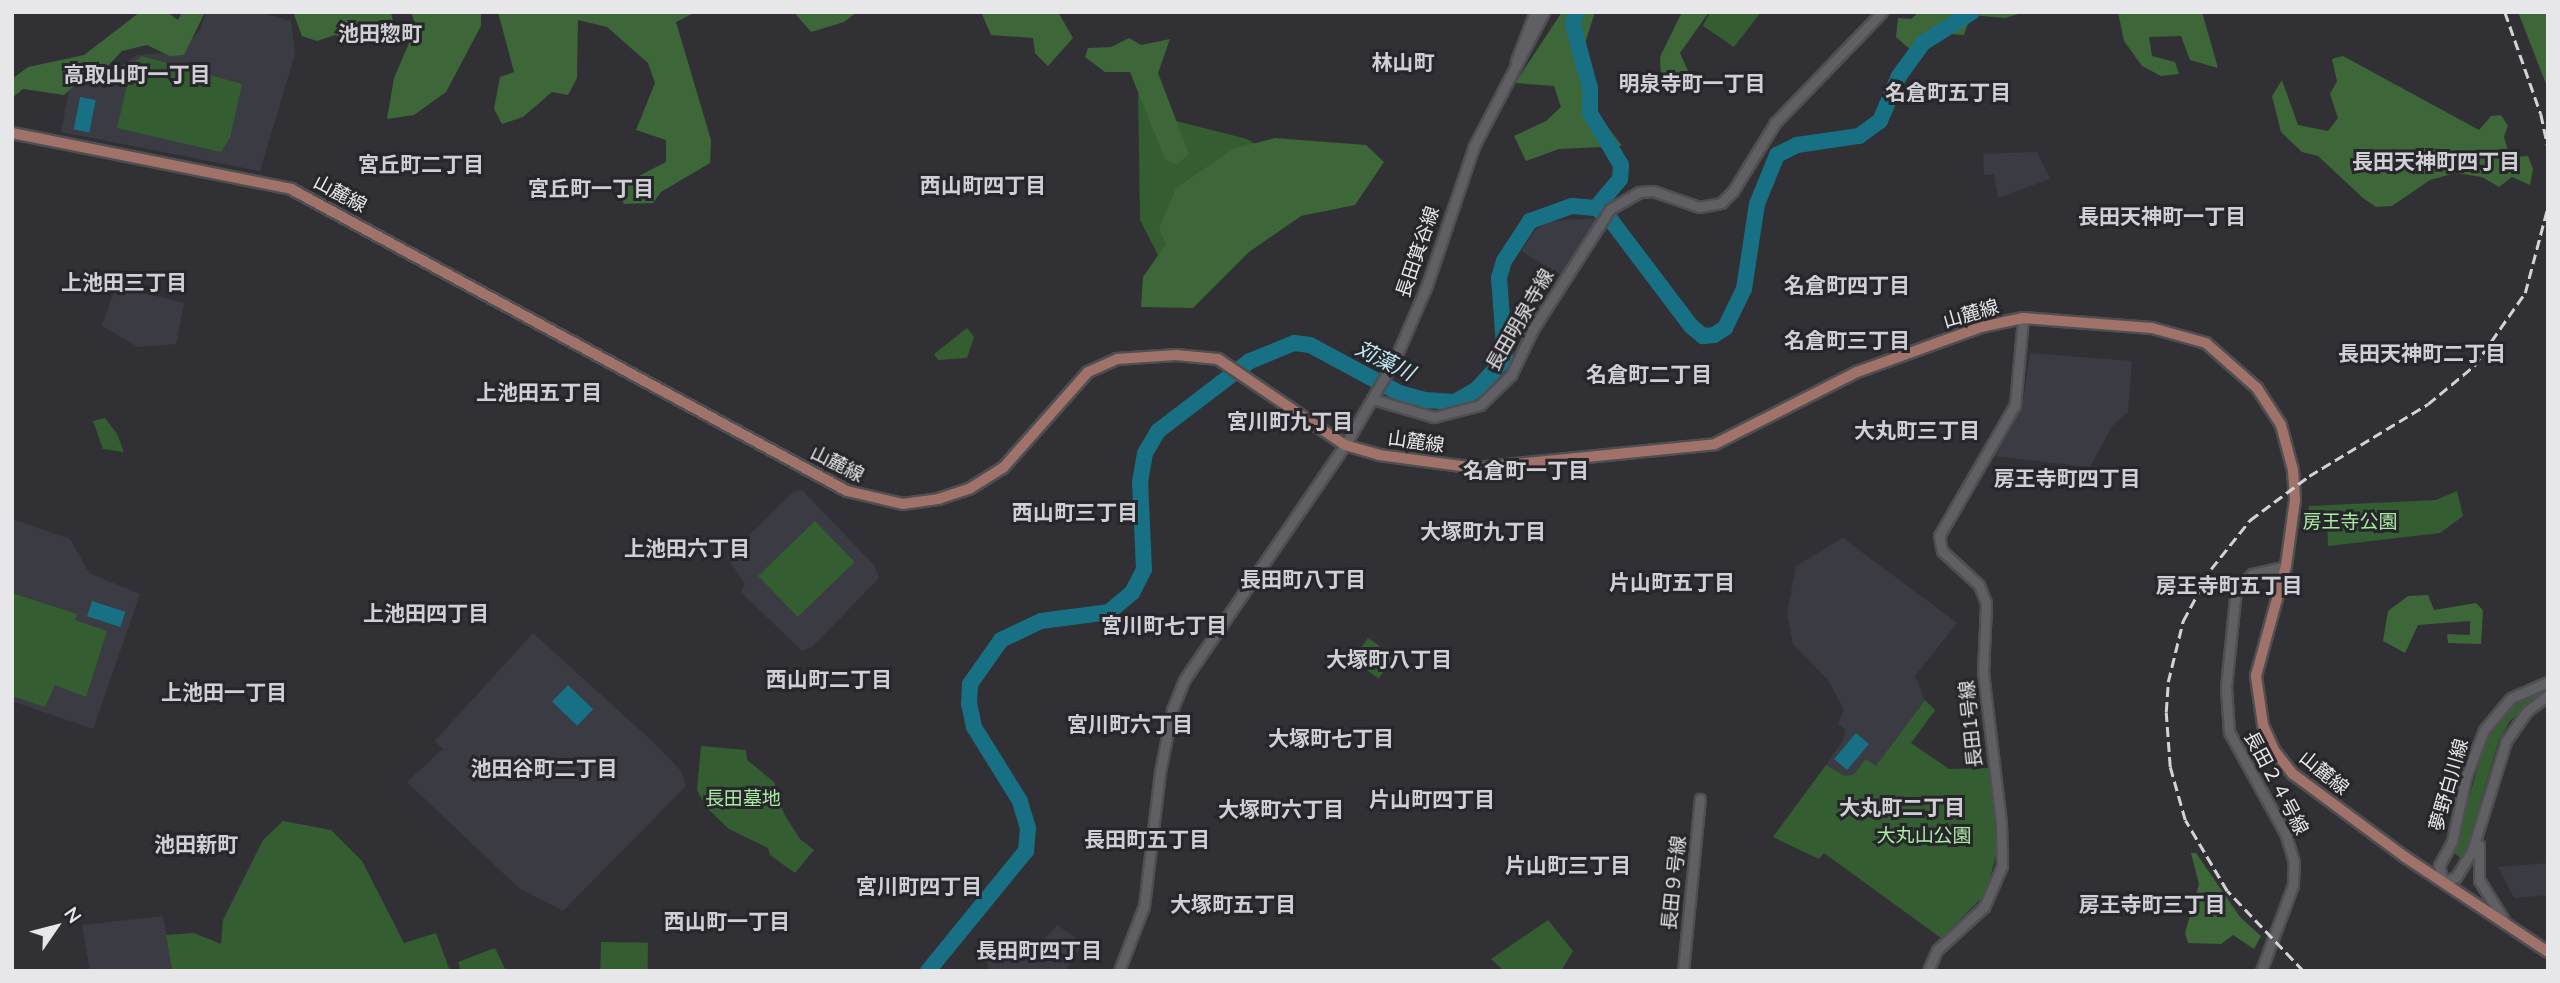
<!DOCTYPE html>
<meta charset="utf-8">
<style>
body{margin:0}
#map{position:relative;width:2560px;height:983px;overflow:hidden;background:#313135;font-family:Mulish,"Noto Sans JP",sans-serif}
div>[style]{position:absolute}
.built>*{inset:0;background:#3b3b44}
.green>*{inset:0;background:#355d32;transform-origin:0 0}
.forest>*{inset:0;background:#3d6639}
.water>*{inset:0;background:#187085;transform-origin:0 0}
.river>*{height:16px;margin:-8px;padding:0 8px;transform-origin:8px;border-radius:8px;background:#187085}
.roads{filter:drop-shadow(2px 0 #4f4f52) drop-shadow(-2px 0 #4f4f52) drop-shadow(0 2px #4f4f52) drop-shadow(0 -2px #4f4f52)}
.minor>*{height:9px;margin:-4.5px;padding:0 4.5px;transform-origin:4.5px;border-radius:4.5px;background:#606064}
.major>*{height:10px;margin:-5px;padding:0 5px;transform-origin:5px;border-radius:5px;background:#a17269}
.rail>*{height:2.5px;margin-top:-1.25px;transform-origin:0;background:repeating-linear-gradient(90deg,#d3d3d6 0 10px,transparent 0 15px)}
span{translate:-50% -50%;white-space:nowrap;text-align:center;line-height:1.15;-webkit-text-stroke:6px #27272b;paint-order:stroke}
.street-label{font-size:19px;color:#e7e7ea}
.park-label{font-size:19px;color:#aaeaa4}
.neighbourhood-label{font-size:21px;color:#cfcfd5;font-weight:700}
.water-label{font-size:21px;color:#c0e9f6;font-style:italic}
.frame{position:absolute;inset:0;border:14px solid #e7e7ea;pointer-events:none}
.north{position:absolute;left:21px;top:892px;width:70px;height:70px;-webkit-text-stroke:5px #27272b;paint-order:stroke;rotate:55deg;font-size:19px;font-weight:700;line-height:28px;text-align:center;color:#e7e7ea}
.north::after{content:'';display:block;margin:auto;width:24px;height:32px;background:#e7e7ea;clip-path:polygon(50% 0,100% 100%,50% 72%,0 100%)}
</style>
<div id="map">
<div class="built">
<div style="clip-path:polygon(206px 12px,259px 12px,291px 21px,295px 54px,260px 171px,61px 132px,70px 85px,106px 76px,137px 55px,179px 52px,200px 30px)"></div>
<div style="clip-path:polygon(2037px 152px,2050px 179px,1998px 198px,1994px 174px,1984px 175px,1983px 154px)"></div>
<div style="clip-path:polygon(1597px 218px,1561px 275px,1521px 251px,1535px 230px,1549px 221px)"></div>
<div style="clip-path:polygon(116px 286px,184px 303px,176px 344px,138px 347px,102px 326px)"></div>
<div style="clip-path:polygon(2030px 353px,2132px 361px,2128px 412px,2112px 426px,2090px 467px,1993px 456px,2022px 407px)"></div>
<div style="clip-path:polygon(802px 490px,874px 565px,879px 578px,813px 646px,802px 651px,741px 592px,745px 584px,727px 557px,794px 491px)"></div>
<div style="clip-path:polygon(12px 519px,70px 539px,89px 573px,140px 594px,93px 729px,12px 701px)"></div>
<div style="clip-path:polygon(1843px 538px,1957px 623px,1915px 676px,1925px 700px,1876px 766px,1845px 776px,1826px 765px,1844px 739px,1845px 729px,1838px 724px,1844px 710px,1828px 680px,1793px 644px,1787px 614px,1796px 566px)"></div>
<div style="clip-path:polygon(533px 633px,653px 742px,681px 771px,686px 786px,563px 911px,519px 888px,407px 782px,443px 749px,435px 741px)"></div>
<div style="clip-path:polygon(2548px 863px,2548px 895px,2514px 898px,2498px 867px)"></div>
<div style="clip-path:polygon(163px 916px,172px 971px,90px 971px,82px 925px)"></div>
<div style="clip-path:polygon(1057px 925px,1083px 943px,1065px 971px,990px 971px,986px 959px,1009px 948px,1034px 951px)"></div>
</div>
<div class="green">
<div style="clip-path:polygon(1710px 12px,1761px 12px,1734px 47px,1703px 26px)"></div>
<div style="clip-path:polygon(142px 56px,242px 84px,230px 138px,221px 152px,117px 128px,132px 64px)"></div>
<div style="clip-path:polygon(1138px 83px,1176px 121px,1247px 139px,1271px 153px,1159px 257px,1140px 220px)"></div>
<div style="clip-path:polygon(967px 328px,974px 337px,967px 358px,938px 360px,934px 354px)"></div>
<div style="clip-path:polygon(105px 418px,117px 434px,124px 452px,103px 449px,93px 421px)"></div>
<div style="clip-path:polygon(2457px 491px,2463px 516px,2440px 533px,2328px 546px,2327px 523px,2307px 521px,2309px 506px,2436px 500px)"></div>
<div style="left:815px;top:521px;width:57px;height:79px;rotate:46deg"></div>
<div style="clip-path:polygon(12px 593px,77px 614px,75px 620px,107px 631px,86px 697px,55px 685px,45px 707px,12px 696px)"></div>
<div style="left:1368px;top:638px;width:32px;height:27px;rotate:35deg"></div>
<div style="clip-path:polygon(2534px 691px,2538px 695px,2510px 721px,2499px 740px,2463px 860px,2453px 852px,2488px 733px,2502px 715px)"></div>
<div style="clip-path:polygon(1925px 700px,1935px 710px,1911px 743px,1949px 769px,1990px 768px,1997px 852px,1985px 895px,1941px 938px,1824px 853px,1819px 859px,1773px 837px,1826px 765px,1845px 776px,1854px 774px,1866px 759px,1876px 766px)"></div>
<div style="clip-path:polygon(701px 746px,746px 750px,747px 760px,774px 782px,784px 814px,800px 839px,814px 850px,795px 873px,770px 855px,768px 848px,729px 829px,706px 807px,697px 790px)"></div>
<div style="clip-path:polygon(283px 821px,331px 830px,362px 861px,404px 943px,436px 933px,450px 971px,172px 971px,166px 935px,194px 933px,221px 944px,223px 920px,263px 840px)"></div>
<div style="clip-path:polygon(1548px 920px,1573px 951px,1561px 971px,1504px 971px,1491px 959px)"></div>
<div style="left:601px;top:942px;width:47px;height:29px;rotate:1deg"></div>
<div style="clip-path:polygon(495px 948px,506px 971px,461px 971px,458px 962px)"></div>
</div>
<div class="forest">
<div style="clip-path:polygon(140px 12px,167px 12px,178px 20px,182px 12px,205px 12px,184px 55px,170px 56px,147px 45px,122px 51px,103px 71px,85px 75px,64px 95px,23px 89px,12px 98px,12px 79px,28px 67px,84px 55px)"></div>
<div style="clip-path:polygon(293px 12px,391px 12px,397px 41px,370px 43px,335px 35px,317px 41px,302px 36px)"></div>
<div style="clip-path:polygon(411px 12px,481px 12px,481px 26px,446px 92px,414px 115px,387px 119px,394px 78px,416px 27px)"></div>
<div style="clip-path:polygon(498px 12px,696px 12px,676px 22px,711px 140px,710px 163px,661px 192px,653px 203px,624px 204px,619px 194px,635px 178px,666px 162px,666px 140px,636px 130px,655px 83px,648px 63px,607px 27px,578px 20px,577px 78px,568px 95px,552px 92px,523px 117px,502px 124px,494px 109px,500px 77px,514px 72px)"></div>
<div style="clip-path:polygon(794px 12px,857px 12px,844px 22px,811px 32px)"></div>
<div style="clip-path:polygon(981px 12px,1058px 12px,1073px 38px,1048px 66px,1035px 53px,1033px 38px,991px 35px)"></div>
<div style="clip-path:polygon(1562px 12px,1595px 12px,1579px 62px,1596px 85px,1596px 111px,1622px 146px,1559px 149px,1526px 161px,1514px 136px,1546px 121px,1561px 107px,1554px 86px,1515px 83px)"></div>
<div style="clip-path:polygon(1682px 12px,1709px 12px,1680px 53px,1689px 73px,1679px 81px,1661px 76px,1660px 57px)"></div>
<div style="clip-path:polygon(1919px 12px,2025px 12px,2005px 18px,1971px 15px,1964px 35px,1933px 33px,1913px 52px,1896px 37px,1898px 18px,1911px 19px)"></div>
<div style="clip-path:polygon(2118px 12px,2202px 12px,2218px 68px,2190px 60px,2181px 36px,2149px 37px,2152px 56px,2175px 62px,2179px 74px,2161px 76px,2142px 66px,2124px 41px)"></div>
<div style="clip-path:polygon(2518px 12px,2548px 12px,2548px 89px)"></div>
<div style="clip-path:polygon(1129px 38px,1141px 45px,1170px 39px,1158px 73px,1189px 154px,1177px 165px,1165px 159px,1130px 72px,1105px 72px,1085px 57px,1088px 48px,1111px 47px)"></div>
<div style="clip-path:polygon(2343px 56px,2479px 130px,2491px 116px,2501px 115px,2508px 126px,2504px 137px,2510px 157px,2528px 156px,2533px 169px,2530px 185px,2512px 177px,2499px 187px,2482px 177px,2455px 173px,2430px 180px,2392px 206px,2376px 207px,2363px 198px,2318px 156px,2302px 152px,2281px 132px,2272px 96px,2282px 80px,2298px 125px,2328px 131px,2338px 118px,2330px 94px,2337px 81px,2332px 59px)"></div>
<div style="clip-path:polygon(1275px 138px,1366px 145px,1384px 162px,1355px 205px,1301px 216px,1249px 252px,1193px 308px,1141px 307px,1143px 277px,1166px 244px,1159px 229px,1176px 188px,1233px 149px)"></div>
<div style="clip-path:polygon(2428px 595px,2434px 610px,2476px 603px,2483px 610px,2481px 644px,2448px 643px,2447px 634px,2470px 635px,2470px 621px,2418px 625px,2405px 653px,2383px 641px,2388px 611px,2408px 596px)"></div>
<div style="clip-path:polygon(2191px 853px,2196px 853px,2240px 917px,2261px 936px,2254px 949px,2233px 935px,2221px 944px,2188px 943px,2185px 933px,2199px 884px)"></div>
</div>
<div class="water">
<div style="left:80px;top:97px;width:16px;height:33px;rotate:11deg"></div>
<div style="left:92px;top:601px;width:35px;height:16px;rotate:18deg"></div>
<div style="left:568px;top:685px;width:35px;height:23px;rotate:44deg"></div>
<div style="left:1856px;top:733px;width:17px;height:34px;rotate:40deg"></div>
</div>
<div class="river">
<div style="left:1576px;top:12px;width:13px;rotate:103deg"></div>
<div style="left:1573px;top:25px;width:65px;rotate:74.9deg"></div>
<div style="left:1590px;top:88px;width:25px;rotate:90deg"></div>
<div style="left:1590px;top:113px;width:61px;rotate:59.2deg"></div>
<div style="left:1621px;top:165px;width:14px;rotate:94deg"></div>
<div style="left:1620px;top:179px;width:38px;rotate:130deg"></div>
<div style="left:928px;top:971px;width:155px;rotate:-50.8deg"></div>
<div style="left:1026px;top:851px;width:23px;rotate:-85deg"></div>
<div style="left:1028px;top:828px;width:28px;rotate:-107deg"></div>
<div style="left:1020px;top:801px;width:87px;rotate:-121.9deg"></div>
<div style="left:974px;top:727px;width:24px;rotate:-102deg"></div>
<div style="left:969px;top:704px;width:20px;rotate:-87deg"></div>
<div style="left:970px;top:684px;width:54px;rotate:-54.8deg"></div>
<div style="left:1001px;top:640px;width:44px;rotate:-25.4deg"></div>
<div style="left:1041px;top:621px;width:69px;rotate:-7.5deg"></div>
<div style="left:1109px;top:612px;width:30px;rotate:-40deg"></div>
<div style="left:1132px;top:593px;width:27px;rotate:-63deg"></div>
<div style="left:1144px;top:569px;width:87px;rotate:-92.6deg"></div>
<div style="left:1140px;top:482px;width:29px;rotate:-80deg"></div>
<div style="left:1145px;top:453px;width:26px;rotate:-59deg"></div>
<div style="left:1158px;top:431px;width:116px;rotate:-37.3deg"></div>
<div style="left:1250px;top:361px;width:48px;rotate:-22.2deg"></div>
<div style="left:1294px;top:343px;width:16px;rotate:7deg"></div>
<div style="left:1310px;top:345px;width:101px;rotate:28.3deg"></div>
<div style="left:1399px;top:393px;width:27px;rotate:15deg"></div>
<div style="left:1425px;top:400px;width:30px;rotate:4deg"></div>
<div style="left:1455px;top:402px;width:24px;rotate:-30deg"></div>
<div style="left:1476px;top:390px;width:42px;rotate:-46.9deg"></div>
<div style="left:1505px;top:359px;width:81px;rotate:-94.2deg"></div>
<div style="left:1499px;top:278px;width:18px;rotate:-74deg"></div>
<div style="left:1504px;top:261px;width:48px;rotate:-57deg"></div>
<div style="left:1530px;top:221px;width:45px;rotate:-19.7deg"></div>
<div style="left:1572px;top:206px;width:24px;rotate:5deg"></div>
<div style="left:1596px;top:208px;width:18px;rotate:38deg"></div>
<div style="left:1610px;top:219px;width:134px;rotate:52.9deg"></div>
<div style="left:1691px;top:326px;width:16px;rotate:40deg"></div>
<div style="left:1703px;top:336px;width:11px;rotate:-5deg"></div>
<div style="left:1714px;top:335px;width:13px;rotate:-32deg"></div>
<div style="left:1725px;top:328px;width:43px;rotate:-64deg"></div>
<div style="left:1744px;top:289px;width:86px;rotate:-81.3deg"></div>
<div style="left:1757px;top:204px;width:53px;rotate:-67.8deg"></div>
<div style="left:1777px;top:155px;width:22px;rotate:-27deg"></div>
<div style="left:1797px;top:145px;width:63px;rotate:-8.3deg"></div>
<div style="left:1859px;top:136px;width:26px;rotate:-36deg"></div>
<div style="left:1880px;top:121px;width:49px;rotate:-67.1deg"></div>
<div style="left:1899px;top:76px;width:41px;rotate:-54deg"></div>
<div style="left:1923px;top:43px;width:58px;rotate:-32.3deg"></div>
</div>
<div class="roads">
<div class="minor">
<div style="left:1516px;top:61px;width:53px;rotate:-68.8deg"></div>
<div style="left:1372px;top:399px;width:65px;rotate:16.2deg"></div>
<div style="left:1434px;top:417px;width:48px;rotate:-14.6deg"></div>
<div style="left:1480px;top:405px;width:43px;rotate:-44.1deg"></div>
<div style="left:1511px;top:375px;width:51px;rotate:-64.4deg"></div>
<div style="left:1533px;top:329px;width:143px;rotate:-57.3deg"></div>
<div style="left:1610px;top:209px;width:34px;rotate:-30deg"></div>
<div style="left:1640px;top:192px;width:13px;rotate:-4deg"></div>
<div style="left:1653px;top:191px;width:49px;rotate:19.2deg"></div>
<div style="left:1699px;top:207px;width:22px;rotate:-10deg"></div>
<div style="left:1721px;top:203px;width:17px;rotate:-45deg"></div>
<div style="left:1733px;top:191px;width:80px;rotate:-58.3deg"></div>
<div style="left:1775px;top:123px;width:154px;rotate:-46.1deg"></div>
<div style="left:2548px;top:682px;width:40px;rotate:156.6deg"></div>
<div style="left:2511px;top:698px;width:42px;rotate:130.2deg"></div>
<div style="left:2484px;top:730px;width:50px;rotate:111deg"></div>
<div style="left:2466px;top:777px;width:66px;rotate:102.2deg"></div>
<div style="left:2452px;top:842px;width:26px;rotate:119deg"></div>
<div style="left:2439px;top:865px;width:17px;rotate:77deg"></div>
<div style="left:2443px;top:882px;width:14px;rotate:-21deg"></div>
<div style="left:2456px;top:877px;width:31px;rotate:-58deg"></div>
<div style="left:2472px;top:851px;width:115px;rotate:-72.8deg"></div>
<div style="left:2506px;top:741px;width:37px;rotate:-55deg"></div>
<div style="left:2527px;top:711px;width:26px;rotate:-37deg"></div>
<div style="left:2479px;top:845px;width:35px;rotate:90deg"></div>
<div style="left:2479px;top:880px;width:47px;rotate:58deg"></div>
<div style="left:1119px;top:971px;width:70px;rotate:-69deg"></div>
<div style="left:1144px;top:906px;width:135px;rotate:-83.2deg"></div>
<div style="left:1160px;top:772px;width:63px;rotate:-79deg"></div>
<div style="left:1172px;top:710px;width:32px;rotate:-68deg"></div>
<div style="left:1184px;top:680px;width:285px;rotate:-55.6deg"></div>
<div style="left:1345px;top:445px;width:99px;rotate:-59.8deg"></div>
<div style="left:1395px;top:359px;width:81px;rotate:-66.6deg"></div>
<div style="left:1427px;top:285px;width:147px;rotate:-71.3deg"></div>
<div style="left:1474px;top:146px;width:151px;rotate:-62.4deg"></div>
<div style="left:1683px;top:971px;width:173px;rotate:-84.4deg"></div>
<div style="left:1928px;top:971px;width:23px;rotate:-67deg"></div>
<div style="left:1937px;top:950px;width:64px;rotate:-42.5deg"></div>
<div style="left:1984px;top:907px;width:45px;rotate:-66.3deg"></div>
<div style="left:2002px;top:866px;width:43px;rotate:-91.3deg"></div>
<div style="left:2001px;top:823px;width:151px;rotate:-96.8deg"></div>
<div style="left:1983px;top:673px;width:70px;rotate:-87.5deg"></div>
<div style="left:1986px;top:603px;width:19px;rotate:-111deg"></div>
<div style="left:1979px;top:585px;width:50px;rotate:-137.4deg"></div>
<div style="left:1942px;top:551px;width:15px;rotate:-101deg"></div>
<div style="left:1939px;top:536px;width:151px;rotate:-59.9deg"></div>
<div style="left:2015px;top:405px;width:87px;rotate:-84.7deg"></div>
<div style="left:2261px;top:971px;width:92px;rotate:-69.6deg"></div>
<div style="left:2293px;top:885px;width:23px;rotate:-88deg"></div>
<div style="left:2294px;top:862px;width:30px;rotate:-107deg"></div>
<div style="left:2285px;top:833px;width:115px;rotate:-119deg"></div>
<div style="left:2229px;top:732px;width:45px;rotate:-93.8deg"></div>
<div style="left:2226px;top:687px;width:99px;rotate:-84.2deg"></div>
<div style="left:2236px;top:589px;width:22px;rotate:-43deg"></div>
<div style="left:2252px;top:574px;width:35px;rotate:-13deg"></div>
</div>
<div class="major">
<div style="left:12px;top:133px;width:285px;rotate:11.3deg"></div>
<div style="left:291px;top:189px;width:633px;rotate:28.51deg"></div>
<div style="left:847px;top:491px;width:57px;rotate:13.1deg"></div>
<div style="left:903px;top:504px;width:35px;rotate:-8deg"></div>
<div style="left:938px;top:499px;width:33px;rotate:-18deg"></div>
<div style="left:969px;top:489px;width:40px;rotate:-32deg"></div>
<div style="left:1003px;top:468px;width:128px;rotate:-48.5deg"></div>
<div style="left:1088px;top:372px;width:32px;rotate:-24deg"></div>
<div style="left:1117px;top:359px;width:59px;rotate:-3.9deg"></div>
<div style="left:1176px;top:355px;width:42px;rotate:5.4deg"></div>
<div style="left:1218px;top:359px;width:153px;rotate:34.1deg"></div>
<div style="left:1345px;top:445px;width:35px;rotate:16deg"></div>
<div style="left:1379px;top:455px;width:98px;rotate:7.6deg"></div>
<div style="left:1476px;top:468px;width:240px;rotate:-5.7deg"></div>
<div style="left:1715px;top:444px;width:159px;rotate:-26.9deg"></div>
<div style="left:1857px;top:372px;width:132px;rotate:-19.9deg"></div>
<div style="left:1981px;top:327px;width:43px;rotate:-12.1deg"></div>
<div style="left:2023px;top:318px;width:129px;rotate:4.4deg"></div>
<div style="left:2152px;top:328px;width:56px;rotate:15.5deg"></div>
<div style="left:2206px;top:343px;width:68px;rotate:41.4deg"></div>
<div style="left:2257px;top:388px;width:44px;rotate:57deg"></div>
<div style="left:2281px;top:425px;width:47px;rotate:75.1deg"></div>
<div style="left:2293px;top:470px;width:30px;rotate:86deg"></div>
<div style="left:2295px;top:500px;width:67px;rotate:97.8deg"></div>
<div style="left:2286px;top:566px;width:114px;rotate:105.3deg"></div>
<div style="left:2256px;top:676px;width:49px;rotate:81.9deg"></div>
<div style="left:2263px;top:725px;width:27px;rotate:66deg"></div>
<div style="left:2274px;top:750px;width:31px;rotate:52deg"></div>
<div style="left:2293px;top:774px;width:139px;rotate:36.5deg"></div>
<div style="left:2405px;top:857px;width:172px;rotate:33.6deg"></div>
</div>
</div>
<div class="rail">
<div style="left:2505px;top:12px;width:108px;rotate:70.6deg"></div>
<div style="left:2541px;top:114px;width:35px;rotate:78deg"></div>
<div style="left:2303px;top:971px;width:110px;rotate:-133.5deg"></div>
<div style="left:2227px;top:891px;width:82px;rotate:-120.6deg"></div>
<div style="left:2185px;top:820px;width:55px;rotate:-105.8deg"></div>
<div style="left:2170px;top:767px;width:55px;rotate:-94.2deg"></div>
<div style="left:2166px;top:712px;width:30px;rotate:-86deg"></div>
<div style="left:2168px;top:682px;width:63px;rotate:-76.2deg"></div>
<div style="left:2183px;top:621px;width:59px;rotate:-61.7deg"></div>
<div style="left:2211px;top:569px;width:63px;rotate:-51.5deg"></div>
<div style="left:2250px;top:520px;width:74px;rotate:-36.7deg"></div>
<div style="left:2309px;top:476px;width:139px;rotate:-31.2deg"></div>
<div style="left:2428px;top:404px;width:60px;rotate:-39.6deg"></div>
<div style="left:2474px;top:366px;width:89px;rotate:-55.1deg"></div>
<div style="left:2525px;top:293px;width:90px;rotate:-75.2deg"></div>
</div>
<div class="street-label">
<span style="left:340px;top:194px;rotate:28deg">山麓線</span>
<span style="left:1418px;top:252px;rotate:-71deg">長田箕谷線</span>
<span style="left:1971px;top:314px;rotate:-16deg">山麓線</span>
<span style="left:1520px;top:320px;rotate:-60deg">長田明泉寺線</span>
<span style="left:1416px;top:442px;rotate:8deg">山麓線</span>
<span style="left:837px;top:464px;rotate:26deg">山麓線</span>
<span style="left:1971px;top:724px;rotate:-96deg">長田1号線</span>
<span style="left:2324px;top:773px;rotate:39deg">山麓線</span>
<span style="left:2276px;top:783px;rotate:62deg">長田２４号線</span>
<span style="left:2449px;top:785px;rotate:-74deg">夢野白川線</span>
<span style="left:1674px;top:883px;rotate:-84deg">長田９号線</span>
</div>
<div class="park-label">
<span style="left:2350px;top:522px">房王寺公園</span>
<span style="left:743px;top:799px">長田墓地</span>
<span style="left:1924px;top:836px">大丸山公園</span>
</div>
<div class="neighbourhood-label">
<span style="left:380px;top:33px">池田惣町</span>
<span style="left:1403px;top:62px">林山町</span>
<span style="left:137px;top:74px">高取山町一丁目</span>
<span style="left:1692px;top:83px">明泉寺町一丁目</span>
<span style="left:1948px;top:92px">名倉町五丁目</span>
<span style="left:2436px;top:161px">長田天神町四丁目</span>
<span style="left:421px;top:164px">宮丘町二丁目</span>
<span style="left:983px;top:185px">西山町四丁目</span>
<span style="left:591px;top:188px">宮丘町一丁目</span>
<span style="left:2162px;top:216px">長田天神町一丁目</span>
<span style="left:124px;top:282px">上池田三丁目</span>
<span style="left:1847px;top:285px">名倉町四丁目</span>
<span style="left:1847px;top:340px">名倉町三丁目</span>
<span style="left:2422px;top:353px">長田天神町二丁目</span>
<span style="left:1649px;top:374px">名倉町二丁目</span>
<span style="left:539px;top:392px">上池田五丁目</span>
<span style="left:1290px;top:421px">宮川町九丁目</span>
<span style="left:1917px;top:430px">大丸町三丁目</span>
<span style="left:1526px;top:470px">名倉町一丁目</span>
<span style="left:2067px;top:478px">房王寺町四丁目</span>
<span style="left:1075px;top:512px">西山町三丁目</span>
<span style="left:1483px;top:531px">大塚町九丁目</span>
<span style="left:687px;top:548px">上池田六丁目</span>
<span style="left:1303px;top:579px">長田町八丁目</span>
<span style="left:1672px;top:582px">片山町五丁目</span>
<span style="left:2229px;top:585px">房王寺町五丁目</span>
<span style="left:426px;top:613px">上池田四丁目</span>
<span style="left:1164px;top:625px">宮川町七丁目</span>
<span style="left:1389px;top:659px">大塚町八丁目</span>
<span style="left:829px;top:679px">西山町二丁目</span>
<span style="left:224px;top:692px">上池田一丁目</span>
<span style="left:1130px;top:724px">宮川町六丁目</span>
<span style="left:1331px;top:738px">大塚町七丁目</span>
<span style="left:544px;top:768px">池田谷町二丁目</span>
<span style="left:1432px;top:799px">片山町四丁目</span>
<span style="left:1902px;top:807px">大丸町二丁目</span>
<span style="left:1281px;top:809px">大塚町六丁目</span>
<span style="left:1147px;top:839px">長田町五丁目</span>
<span style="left:196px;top:844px">池田新町</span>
<span style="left:1568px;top:865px">片山町三丁目</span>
<span style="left:919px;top:886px">宮川町四丁目</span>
<span style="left:1233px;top:904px">大塚町五丁目</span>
<span style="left:2152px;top:904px">房王寺町三丁目</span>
<span style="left:727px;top:921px">西山町一丁目</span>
<span style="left:1039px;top:950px">長田町四丁目</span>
</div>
<div class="water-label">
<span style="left:1385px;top:360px;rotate:26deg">苅藻川</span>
</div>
<div class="frame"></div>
<div class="north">N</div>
</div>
